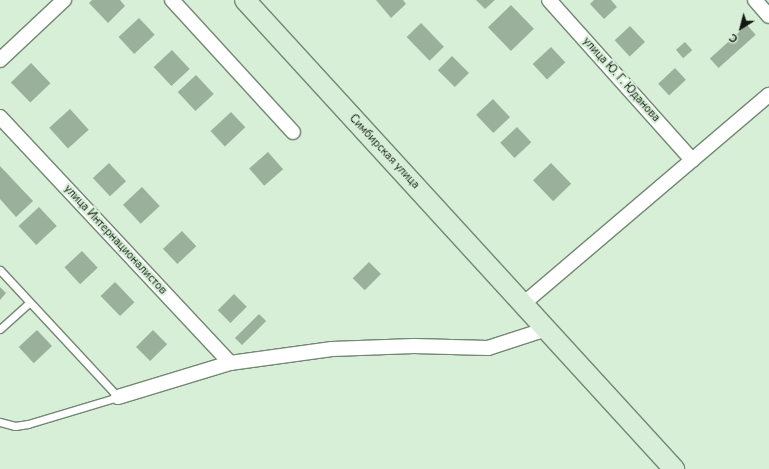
<!DOCTYPE html>
<meta charset="utf-8">
<style>
body{margin:0}
#map{position:relative;width:769px;height:469px;overflow:hidden;background:#d7eed7;font-family:"Nunito Sans",sans-serif}
div>[style]{position:absolute}
.building>*{inset:0;background:#9bb09b;transform-origin:0 0}
.roads{filter:drop-shadow(1px 0 #738873) drop-shadow(-1px 0 #738873) drop-shadow(0 1px #738873) drop-shadow(0 -1px #738873)}
.lane>*{height:7px;margin:-3.5px;padding:0 3.5px;transform-origin:3.5px;border-radius:3.5px;background:#fff}
.street>*{height:14px;margin:-7px;padding:0 7px;transform-origin:7px;border-radius:7px;background:#fff}
.secondary>*{height:20px;margin:-10px;padding:0 10px;transform-origin:10px;border-radius:10px;background:#d8eed9}
span{translate:-50% -50%;white-space:nowrap;text-align:center;line-height:1.15;-webkit-text-stroke:4px #d7eed7;paint-order:stroke}
.street-label{font-size:11px;color:#101810}
.north{position:absolute;left:721px;top:8px;width:40px;height:40px;-webkit-text-stroke:3px #d7eed7;paint-order:stroke;rotate:216deg;font-size:11px;font-weight:700;line-height:16px;text-align:center;color:#101810}
.north::after{content:'';display:block;margin:auto;width:14px;height:18px;background:#101810;clip-path:polygon(50% 0,100% 100%,50% 72%,0 100%)}
</style>
<div id="map">
<div class="building">
<div style="clip-path:polygon(92px 0,120px 0,125px 6px,108px 23px,89px 3px)"></div>
<div style="clip-path:polygon(376px 0,403px 0,406px 4px,391px 18px)"></div>
<div style="clip-path:polygon(476px 0,495px 0,485px 9px)"></div>
<div style="clip-path:polygon(594px 0,611px 0,617px 7px,604px 19px,590px 4px)"></div>
<div style="left:511px;top:5px;width:33px;height:32px;rotate:46deg"></div>
<div style="left:139px;top:18px;width:23px;height:28px;rotate:47deg"></div>
<div style="left:421px;top:23px;width:33px;height:20px;rotate:46deg"></div>
<div style="left:747px;top:25px;width:13px;height:50px;rotate:48deg"></div>
<div style="left:630px;top:26px;width:22px;height:21px;rotate:47deg"></div>
<div style="left:685px;top:42px;width:11px;height:12px;rotate:49deg"></div>
<div style="left:551px;top:47px;width:21px;height:25px;rotate:47deg"></div>
<div style="left:172px;top:50px;width:26px;height:25px;rotate:47deg"></div>
<div style="left:452px;top:56px;width:24px;height:20px;rotate:45deg"></div>
<div style="left:31px;top:63px;width:28px;height:28px;rotate:46deg"></div>
<div style="left:675px;top:68px;width:16px;height:23px;rotate:47deg"></div>
<div style="left:196px;top:75px;width:26px;height:25px;rotate:47deg"></div>
<div style="left:493px;top:99px;width:25px;height:23px;rotate:47deg"></div>
<div style="left:70px;top:109px;width:28px;height:28px;rotate:48deg"></div>
<div style="left:231px;top:112px;width:21px;height:28px;rotate:47deg"></div>
<div style="left:517px;top:127px;width:21px;height:23px;rotate:47deg"></div>
<div style="left:268px;top:152px;width:23px;height:25px;rotate:49deg"></div>
<div style="left:109px;top:163px;width:25px;height:22px;rotate:47deg"></div>
<div style="left:551px;top:163px;width:29px;height:25px;rotate:46deg"></div>
<div style="clip-path:polygon(0 166px,33px 201px,16px 217px,0 199px)"></div>
<div style="left:142px;top:187px;width:26px;height:26px;rotate:47deg"></div>
<div style="left:39px;top:207px;width:26px;height:28px;rotate:47deg"></div>
<div style="left:182px;top:231px;width:21px;height:26px;rotate:47deg"></div>
<div style="left:82px;top:251px;width:23px;height:24px;rotate:47deg"></div>
<div style="left:369px;top:262px;width:17px;height:23px;rotate:45deg"></div>
<div style="left:115px;top:282px;width:28px;height:20px;rotate:46deg"></div>
<div style="clip-path:polygon(0 287px,6px 293px,0 300px)"></div>
<div style="left:234px;top:294px;width:18px;height:23px;rotate:45deg"></div>
<div style="left:259px;top:314px;width:10px;height:34px;rotate:45deg"></div>
<div style="left:37px;top:330px;width:22px;height:25px;rotate:47deg"></div>
<div style="left:153px;top:330px;width:20px;height:24px;rotate:45deg"></div>
</div>
<div class="roads">
<div class="lane">
<div style="left:0;top:270px;width:173px;rotate:47.1deg"></div>
<div style="left:118px;top:397px;width:94px;rotate:163.3deg"></div>
<div style="left:28px;top:424px;width:13px;rotate:171deg"></div>
<div style="left:15px;top:426px;width:16px;rotate:-165deg"></div>
<div style="left:0;top:329px;width:40px;rotate:-42deg"></div>
</div>
<div class="street">
<div style="left:172px;top:0;width:179px;rotate:47.5deg"></div>
<div style="left:549px;top:0;width:215px;rotate:48.2deg"></div>
<div style="left:755px;top:0;width:21px;rotate:49deg"></div>
<div style="left:0;top:60px;width:88px;rotate:-43.2deg"></div>
<div style="left:0;top:117px;width:337px;rotate:46.9deg"></div>
<div style="left:523px;top:304px;width:323px;rotate:-40.4deg"></div>
<div style="left:118px;top:397px;width:117px;rotate:-16.9deg"></div>
<div style="left:230px;top:363px;width:103px;rotate:-7.8deg"></div>
<div style="left:332px;top:349px;width:82px;rotate:-2.1deg"></div>
<div style="left:414px;top:346px;width:74px;rotate:1.5deg"></div>
<div style="left:488px;top:348px;width:62px;rotate:-17.9deg"></div>
</div>
<div class="secondary">
<div style="left:245px;top:0;width:636px;rotate:47.55deg"></div>
</div>
</div>
<div class="street-label">
<span style="left:621px;top:80px;rotate:48deg">улица Ю. Г. Юданова</span>
<span style="left:384px;top:152px;rotate:47deg">Симбирская улица</span>
<span style="left:115px;top:240px;rotate:47deg">улица Интернационалистов</span>
</div>
<div class="north">С</div>
</div>
